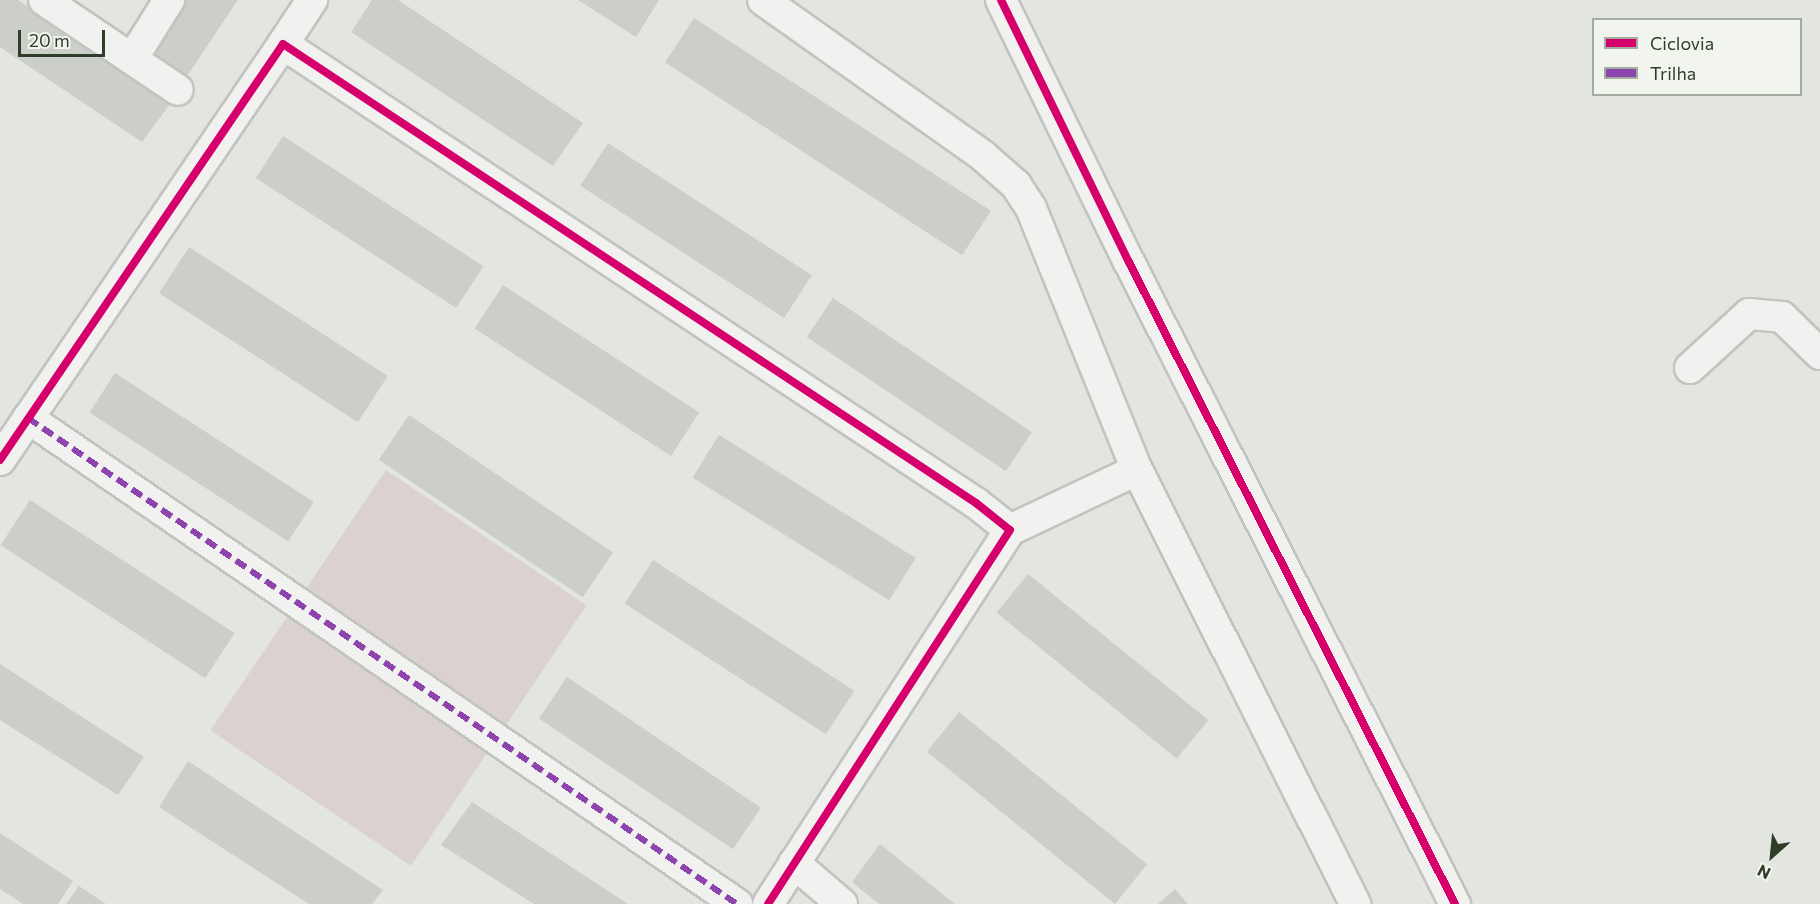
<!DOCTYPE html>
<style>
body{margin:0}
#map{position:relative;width:1820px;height:904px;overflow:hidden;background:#e3e6e0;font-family:Commissioner,sans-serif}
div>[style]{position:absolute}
.green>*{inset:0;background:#dad1d0;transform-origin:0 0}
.building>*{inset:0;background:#cbcec9;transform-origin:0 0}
.roads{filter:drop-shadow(2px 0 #c1c4bf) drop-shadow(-2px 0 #c1c4bf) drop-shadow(0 2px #c1c4bf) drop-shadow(0 -2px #c1c4bf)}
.minor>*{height:30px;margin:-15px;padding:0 15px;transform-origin:15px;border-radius:15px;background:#f1f2f0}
.quiet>*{height:6px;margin-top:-3px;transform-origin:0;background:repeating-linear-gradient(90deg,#8e44ad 0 12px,transparent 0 18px)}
.cycleway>*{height:8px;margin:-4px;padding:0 4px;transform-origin:4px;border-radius:4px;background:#d6006c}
span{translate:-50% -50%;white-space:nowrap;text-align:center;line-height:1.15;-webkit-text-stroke:6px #f1f5ee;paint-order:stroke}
.legend{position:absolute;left:1592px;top:18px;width:210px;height:78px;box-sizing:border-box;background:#f1f5ee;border:2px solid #a3ac9f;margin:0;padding:8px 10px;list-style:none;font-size:18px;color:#2f3e28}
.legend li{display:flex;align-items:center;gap:12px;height:30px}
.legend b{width:30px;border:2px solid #a3ac9f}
.north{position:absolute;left:1742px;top:826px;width:60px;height:60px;-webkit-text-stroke:4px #f1f5ee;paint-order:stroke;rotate:207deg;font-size:16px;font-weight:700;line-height:24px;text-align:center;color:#2f3e28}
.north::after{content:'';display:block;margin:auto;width:21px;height:27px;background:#2f3e28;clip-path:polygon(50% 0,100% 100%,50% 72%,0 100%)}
.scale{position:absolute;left:18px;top:30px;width:87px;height:27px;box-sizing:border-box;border:3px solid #2f3e28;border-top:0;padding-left:8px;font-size:18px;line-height:21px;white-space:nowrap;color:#2f3e28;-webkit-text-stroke:4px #f1f5ee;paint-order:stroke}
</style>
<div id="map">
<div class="green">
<div style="left:386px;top:470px;width:242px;height:314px;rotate:34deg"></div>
</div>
<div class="building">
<div style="clip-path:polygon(0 0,18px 0,170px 104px,142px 142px,0 47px)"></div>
<div style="clip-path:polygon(179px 0,238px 0,183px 82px,144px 56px)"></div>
<div style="clip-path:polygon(372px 0,398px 0,583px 123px,553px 166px,351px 32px)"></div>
<div style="clip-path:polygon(578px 0,659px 0,636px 37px)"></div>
<div style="left:694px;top:18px;width:354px;height:53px;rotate:33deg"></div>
<div style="left:283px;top:136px;width:239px;height:50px;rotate:33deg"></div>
<div style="left:608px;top:143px;width:243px;height:51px;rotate:33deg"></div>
<div style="left:189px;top:247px;width:237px;height:55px;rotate:33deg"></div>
<div style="left:503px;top:285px;width:234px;height:52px;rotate:33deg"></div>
<div style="left:833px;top:298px;width:240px;height:47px;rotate:34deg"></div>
<div style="left:115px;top:373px;width:237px;height:47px;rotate:33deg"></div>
<div style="left:409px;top:415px;width:246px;height:54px;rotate:34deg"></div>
<div style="left:719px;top:435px;width:232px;height:50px;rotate:32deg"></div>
<div style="left:30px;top:500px;width:244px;height:54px;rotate:33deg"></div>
<div style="left:653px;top:560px;width:240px;height:52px;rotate:33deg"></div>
<div style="left:1028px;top:574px;width:232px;height:50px;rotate:39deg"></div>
<div style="clip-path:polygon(0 664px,144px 757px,118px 795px,0 720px)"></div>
<div style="left:567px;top:677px;width:234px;height:50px;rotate:34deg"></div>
<div style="left:959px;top:712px;width:242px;height:51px;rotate:39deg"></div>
<div style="clip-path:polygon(188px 761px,383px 890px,372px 904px,309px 904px,159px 807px)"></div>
<div style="clip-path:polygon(472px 802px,628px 904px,534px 904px,441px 845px)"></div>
<div style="clip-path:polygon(0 833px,73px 881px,58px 904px,23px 904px,0 889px)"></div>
<div style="clip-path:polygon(880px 844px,955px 904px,879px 904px,852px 882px)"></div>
<div style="clip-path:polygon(79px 886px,106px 904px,66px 904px)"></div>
<div style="clip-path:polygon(1175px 889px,1188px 904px,1158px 904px)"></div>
</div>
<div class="roads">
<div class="minor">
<div style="left:44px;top:0;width:161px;rotate:33.9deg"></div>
<div style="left:763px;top:0;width:270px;rotate:35.3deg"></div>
<div style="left:983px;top:156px;width:44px;rotate:41.3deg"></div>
<div style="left:1016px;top:185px;width:27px;rotate:57deg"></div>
<div style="left:1031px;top:208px;width:283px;rotate:68deg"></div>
<div style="left:1001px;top:0;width:292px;rotate:64deg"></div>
<div style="left:1129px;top:262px;width:720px;rotate:63.08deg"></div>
<div style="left:283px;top:44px;width:53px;rotate:-56.6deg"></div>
<div style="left:132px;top:59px;width:70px;rotate:-57.9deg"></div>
<div style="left:1690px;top:368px;width:80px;rotate:-42.5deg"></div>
<div style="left:1749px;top:314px;width:33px;rotate:5deg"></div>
<div style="left:1782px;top:317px;width:53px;rotate:44.2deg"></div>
<div style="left:28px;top:418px;width:860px;rotate:34.43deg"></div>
<div style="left:0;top:460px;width:503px;rotate:-55.77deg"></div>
<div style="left:283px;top:44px;width:831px;rotate:33.52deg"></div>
<div style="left:976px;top:503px;width:43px;rotate:38.5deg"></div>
<div style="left:1010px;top:530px;width:445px;rotate:122.9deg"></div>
<div style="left:1010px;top:530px;width:140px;rotate:-25.3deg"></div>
<div style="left:1137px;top:470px;width:486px;rotate:63.3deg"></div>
<div style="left:794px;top:863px;width:63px;rotate:40.5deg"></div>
</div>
</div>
<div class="quiet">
<div style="left:28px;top:418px;width:860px;rotate:34.43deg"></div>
</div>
<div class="cycleway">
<div style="left:1001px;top:0;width:292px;rotate:64deg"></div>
<div style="left:1129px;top:262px;width:720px;rotate:63.08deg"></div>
<div style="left:0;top:460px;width:503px;rotate:-55.77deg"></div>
<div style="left:283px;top:44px;width:831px;rotate:33.52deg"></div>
<div style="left:976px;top:503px;width:43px;rotate:38.5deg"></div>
<div style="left:1010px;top:530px;width:445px;rotate:122.9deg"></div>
</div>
<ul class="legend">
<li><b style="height:8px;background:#d6006c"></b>Ciclovia</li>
<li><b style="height:8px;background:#8e44ad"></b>Trilha</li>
</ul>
<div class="north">N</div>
<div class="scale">20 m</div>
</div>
